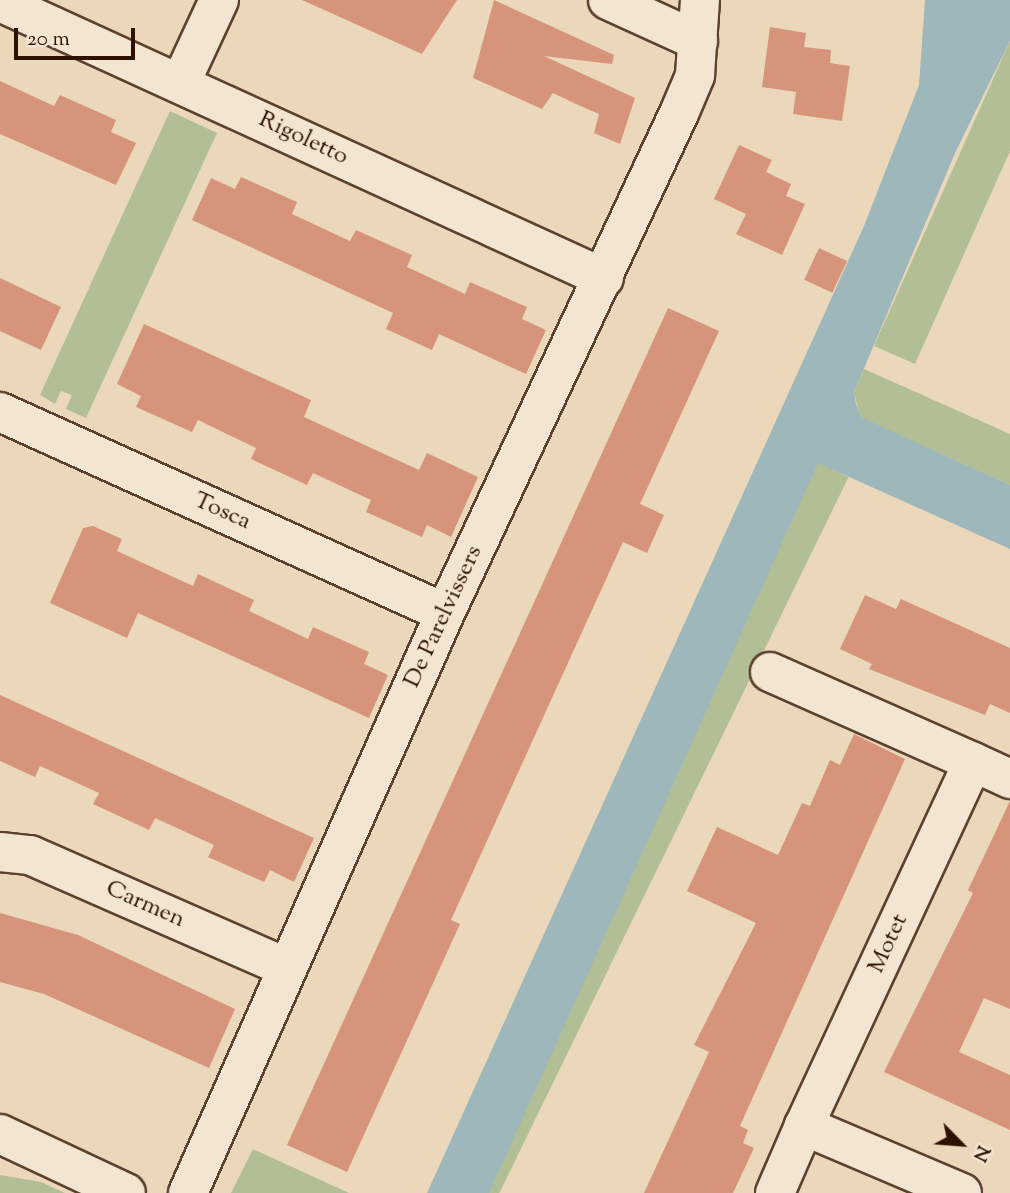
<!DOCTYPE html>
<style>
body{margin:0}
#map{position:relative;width:1010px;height:1193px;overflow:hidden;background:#ebd7ba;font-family:"Sorts Mill Goudy",serif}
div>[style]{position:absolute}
.green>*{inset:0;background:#b2bf94;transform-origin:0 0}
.water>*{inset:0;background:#9db7ba}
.building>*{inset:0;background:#d6957b;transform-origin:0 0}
.roads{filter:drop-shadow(2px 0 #5c422e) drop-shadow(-2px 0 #5c422e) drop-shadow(0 2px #5c422e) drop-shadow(0 -2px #5c422e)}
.minor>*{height:38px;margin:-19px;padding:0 19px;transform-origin:19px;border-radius:19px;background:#f2e5d2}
span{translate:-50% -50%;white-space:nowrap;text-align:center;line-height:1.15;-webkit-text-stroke:5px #f2e5d2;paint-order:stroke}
.street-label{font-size:24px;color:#2d1000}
.north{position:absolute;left:926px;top:1109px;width:70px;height:70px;-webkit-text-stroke:5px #f2e5d2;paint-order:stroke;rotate:115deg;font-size:19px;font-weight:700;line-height:28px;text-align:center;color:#2d1000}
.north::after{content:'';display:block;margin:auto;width:24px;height:32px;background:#2d1000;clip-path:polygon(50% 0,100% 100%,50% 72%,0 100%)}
.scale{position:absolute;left:14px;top:28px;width:121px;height:32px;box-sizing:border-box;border:4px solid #2d1000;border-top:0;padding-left:9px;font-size:21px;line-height:24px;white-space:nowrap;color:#2d1000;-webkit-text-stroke:5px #f2e5d2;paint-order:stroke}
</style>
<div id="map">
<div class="green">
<div style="clip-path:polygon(1010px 41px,1010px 151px,915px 364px,874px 346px)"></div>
<div style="clip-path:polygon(170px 111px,217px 133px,86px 418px,66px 409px,72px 395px,61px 391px,55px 404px,40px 395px)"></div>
<div style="clip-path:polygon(864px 369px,1010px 434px,1010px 485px,860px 417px,854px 392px)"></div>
<div style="left:818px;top:462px;width:34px;height:802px;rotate:26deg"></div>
<div style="clip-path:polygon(253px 1149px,349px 1193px,231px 1193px)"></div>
<div style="clip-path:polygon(0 1175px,41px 1182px,65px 1193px,0 1193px)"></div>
</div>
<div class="water">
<div style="clip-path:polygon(925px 0,1010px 0,1010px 41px,956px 151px,854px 392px,856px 404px,861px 417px,1010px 485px,1010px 549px,818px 463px,489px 1193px,427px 1193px,864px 226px,919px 85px)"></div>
</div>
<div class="building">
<div style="clip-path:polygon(302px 0,457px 0,422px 54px)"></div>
<div style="clip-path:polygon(494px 0,614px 55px,612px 64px,544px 56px,635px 98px,620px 144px,594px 133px,599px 114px,576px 104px,553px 93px,542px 109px,473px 78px)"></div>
<div style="clip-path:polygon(770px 27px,806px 33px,804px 47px,831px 50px,830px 63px,850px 66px,842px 121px,793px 114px,796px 92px,762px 87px)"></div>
<div style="clip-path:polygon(0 81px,54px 106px,60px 95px,116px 120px,111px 132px,136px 143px,116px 185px,0 134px)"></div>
<div style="clip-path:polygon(739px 145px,772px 160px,766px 172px,791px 184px,786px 196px,805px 204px,782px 255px,736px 234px,746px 214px,714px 199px)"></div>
<div style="clip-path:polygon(241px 177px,297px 202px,292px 214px,350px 241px,356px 230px,412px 255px,407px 267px,465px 294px,470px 282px,527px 307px,522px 319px,546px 330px,526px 374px,439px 334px,432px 350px,386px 329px,393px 313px,192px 220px,211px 178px,235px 189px)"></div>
<div style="left:819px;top:248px;width:31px;height:35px;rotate:25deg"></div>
<div style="clip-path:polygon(0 278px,61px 307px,41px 350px,0 331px)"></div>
<div style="clip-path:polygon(668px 308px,719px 331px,640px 504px,664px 515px,647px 553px,623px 542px,451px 920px,460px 924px,347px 1172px,287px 1145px)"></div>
<div style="clip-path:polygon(144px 324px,311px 400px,304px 417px,419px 470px,427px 453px,478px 477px,451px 537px,427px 525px,422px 537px,366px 512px,371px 500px,313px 473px,307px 485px,251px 459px,256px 448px,198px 420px,192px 432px,136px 407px,141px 396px,117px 384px)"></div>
<div style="clip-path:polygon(93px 526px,122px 539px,117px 551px,193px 586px,198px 574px,254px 600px,249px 611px,308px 639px,313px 627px,369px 652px,364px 664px,388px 675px,369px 718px,138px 613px,127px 638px,50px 603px,83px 528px)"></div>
<div style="clip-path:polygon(865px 595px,896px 609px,901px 599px,1010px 648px,1010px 713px,990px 704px,985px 715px,869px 669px,872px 664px,840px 649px)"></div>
<div style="clip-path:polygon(0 695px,314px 838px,294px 882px,270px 870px,264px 882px,208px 857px,214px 845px,155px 818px,149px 830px,93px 804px,99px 793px,40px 766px,35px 777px,0 761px)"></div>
<div style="clip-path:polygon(854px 734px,905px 759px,740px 1126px,748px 1130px,743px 1143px,754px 1148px,733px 1193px,644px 1193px,709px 1052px,694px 1045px,756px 923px,687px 891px,717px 827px,778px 855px,802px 803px,810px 806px,830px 760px,840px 765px)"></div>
<div style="clip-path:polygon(1010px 801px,1010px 1009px,984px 998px,959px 1052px,1010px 1075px,1010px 1130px,884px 1072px,973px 893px,968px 890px)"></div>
<div style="clip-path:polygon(0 913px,78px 935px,235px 1009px,209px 1068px,44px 994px,0 982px)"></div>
</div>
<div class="roads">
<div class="minor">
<div style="left:608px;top:0;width:99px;rotate:24.5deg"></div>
<div style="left:0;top:2px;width:664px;rotate:24.56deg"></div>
<div style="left:181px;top:82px;width:90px;rotate:-65.1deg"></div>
<div style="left:0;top:412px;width:488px;rotate:24.3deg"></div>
<div style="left:770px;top:672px;width:222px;rotate:23.9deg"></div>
<div style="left:0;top:852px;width:30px;rotate:6deg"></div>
<div style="left:30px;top:855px;width:281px;rotate:23.7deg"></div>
<div style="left:0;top:1134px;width:139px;rotate:25.1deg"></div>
<div style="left:188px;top:1193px;width:634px;rotate:-66.1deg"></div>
<div style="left:445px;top:613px;width:554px;rotate:-64.91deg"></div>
<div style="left:680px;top:111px;width:39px;rotate:-67deg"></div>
<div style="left:695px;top:75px;width:75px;rotate:-86.2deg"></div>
<div style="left:775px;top:1193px;width:73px;rotate:-66.6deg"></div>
<div style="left:962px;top:1193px;width:172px;rotate:-157deg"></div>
<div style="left:804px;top:1126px;width:401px;rotate:-65.1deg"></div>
<div style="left:973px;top:762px;width:41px;rotate:24.7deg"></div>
</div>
</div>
<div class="street-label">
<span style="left:303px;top:139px;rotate:25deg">Rigoletto</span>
<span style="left:222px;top:512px;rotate:24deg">Tosca</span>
<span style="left:444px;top:617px;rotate:-65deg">De Parelvissers</span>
<span style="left:145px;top:905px;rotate:24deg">Carmen</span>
<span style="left:889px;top:944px;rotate:-65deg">Motet</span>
</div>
<div class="north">N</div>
<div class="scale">20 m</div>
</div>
